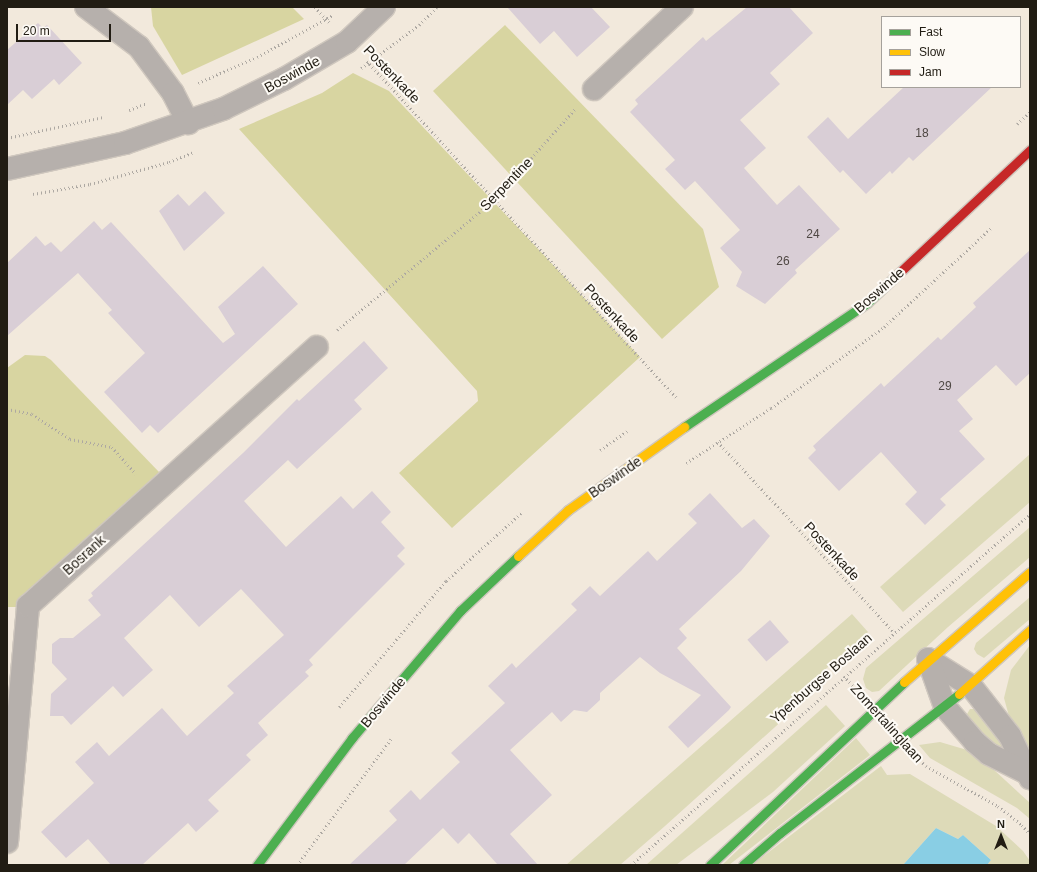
<!DOCTYPE html>
<style>
body{margin:0}
#map{position:relative;width:1037px;height:872px;overflow:hidden;background:#f2e9dc;font-family:Arial,sans-serif}
div>[style]{position:absolute}
.green>*{inset:0;background:#dddab8}
.forest>*{inset:0;background:#d8d5a1}
.water>*{inset:0;background:#89cee4}
.building>*{inset:0;background:#d9ced6;transform-origin:0 0}
.path>*{height:2.5px;margin-top:-1.25px;transform-origin:0;background:repeating-linear-gradient(90deg,#ada8a2 0 1px,transparent 0 4px)}
.roads{filter:drop-shadow(1px 0 #cfc7be) drop-shadow(-1px 0 #cfc7be) drop-shadow(0 1px #cfc7be) drop-shadow(0 -1px #cfc7be)}
.street>*{height:22px;margin:-11px;padding:0 11px;transform-origin:11px;border-radius:11px;background:#b6b0ac}
.fast>*{height:9px;margin:-4.5px;padding:0 4.5px;transform-origin:4.5px;border-radius:4.5px;background:#4caf50}
.slow>*{height:9px;margin:-4.5px;padding:0 4.5px;transform-origin:4.5px;border-radius:4.5px;background:#ffc107}
.jam>*{height:9px;margin:-4.5px;padding:0 4.5px;transform-origin:4.5px;border-radius:4.5px;background:#c62828}
span{translate:-50% -50%;white-space:nowrap;text-align:center;line-height:1.15;-webkit-text-stroke:4px #fdfaf5;paint-order:stroke}
.number-label{font-size:12px;color:#4f4844}
.number-label span{-webkit-text-stroke-width:0}
.street-label{font-size:14px;color:#211c13}
.frame{position:absolute;inset:0;border:8px solid #211c13;pointer-events:none}
.legend{position:absolute;left:881px;top:16px;width:140px;height:72px;box-sizing:border-box;background:#fdfaf5;border:1px solid #a5a19b;margin:0;padding:5px 7px;list-style:none;font-size:12px;color:#211c13}
.legend li{display:flex;align-items:center;gap:8px;height:20px}
.legend b{width:20px;border:1px solid #a5a19b}
.north{position:absolute;left:981px;top:816px;width:40px;height:40px;-webkit-text-stroke:3px #fdfaf5;paint-order:stroke;rotate:0deg;font-size:11px;font-weight:700;line-height:16px;text-align:center;color:#211c13}
.north::after{content:'';display:block;margin:auto;width:14px;height:18px;background:#211c13;clip-path:polygon(50% 0,100% 100%,50% 72%,0 100%)}
.scale{position:absolute;left:16px;top:24px;width:95px;height:18px;box-sizing:border-box;border:2px solid #211c13;border-top:0;padding-left:5px;font-size:12px;line-height:14px;white-space:nowrap;color:#211c13;-webkit-text-stroke:3px #fdfaf5;paint-order:stroke}
</style>
<div id="map">
<div class="green">
<div style="clip-path:polygon(1030px 454px,1030px 502px,903px 612px,880px 587px)"></div>
<div style="clip-path:polygon(1030px 527px,1030px 557px,948px 627px,879px 691px,872px 692px,866px 688px,863px 679px,866px 668px)"></div>
<div style="clip-path:polygon(1030px 597px,1030px 619px,984px 658px,977px 654px,974px 649px,976px 643px)"></div>
<div style="clip-path:polygon(852px 614px,868px 632px,820px 674px,826px 681px,665px 826px,620px 865px,566px 865px)"></div>
<div style="clip-path:polygon(1030px 645px,1030px 751px,1012px 727px,1004px 698px,1011px 670px)"></div>
<div style="clip-path:polygon(826px 705px,845px 726px,773px 792px,676px 865px,646px 865px)"></div>
<div style="clip-path:polygon(970px 709px,975px 709px,1003px 743px,1002px 747px,997px 748px,975px 727px,967px 714px)"></div>
<div style="clip-path:polygon(856px 738px,870px 755px,729px 865px,722px 865px)"></div>
<div style="clip-path:polygon(940px 742px,967px 750px,993px 769px,1030px 803px,1030px 819px,1017px 808px,930px 758px,919px 745px)"></div>
<div style="clip-path:polygon(881px 766px,887px 775px,910px 774px,996px 826px,1023px 851px,1030px 861px,1030px 865px,987px 865px,991px 860px,963px 835px,958px 839px,936px 828px,903px 865px,752px 865px)"></div>
</div>
<div class="forest">
<div style="clip-path:polygon(151px 7px,292px 7px,304px 19px,182px 75px,153px 26px)"></div>
<div style="clip-path:polygon(505px 25px,703px 229px,719px 287px,662px 339px,433px 91px)"></div>
<div style="clip-path:polygon(353px 73px,389px 91px,640px 357px,452px 528px,399px 473px,478px 401px,477px 391px,239px 129px,322px 93px)"></div>
<div style="clip-path:polygon(25px 355px,45px 356px,51px 360px,159px 472px,17px 607px,7px 607px,7px 368px)"></div>
</div>
<div class="water">
<div style="clip-path:polygon(936px 828px,958px 839px,963px 835px,991px 860px,987px 865px,903px 865px)"></div>
</div>
<div class="building">
<div style="clip-path:polygon(507px 7px,591px 7px,610px 27px,577px 57px,554px 31px,540px 44px)"></div>
<div style="clip-path:polygon(747px 7px,789px 7px,813px 33px,770px 73px,780px 84px,740px 120px,766px 148px,744px 168px,777px 205px,799px 185px,840px 229px,795px 270px,797px 273px,765px 304px,736px 286px,742px 272px,720px 248px,740px 230px,695px 181px,685px 190px,665px 169px,675px 160px,630px 112px,638px 104px,635px 100px,703px 37px,706px 41px)"></div>
<div style="clip-path:polygon(38px 23px,43px 28px,47px 25px,82px 63px,59px 85px,54px 79px,32px 99px,23px 90px,7px 105px,7px 50px)"></div>
<div style="clip-path:polygon(904px 87px,992px 87px,913px 161px,909px 157px,892px 174px,890px 171px,866px 194px,843px 170px,840px 173px,807px 137px,828px 117px,848px 139px)"></div>
<div style="clip-path:polygon(205px 191px,225px 213px,184px 251px,159px 211px,178px 194px,189px 206px)"></div>
<div style="clip-path:polygon(94px 221px,102px 230px,111px 222px,223px 343px,235px 334px,218px 307px,263px 266px,298px 304px,158px 433px,150px 425px,142px 433px,104px 392px,145px 353px,108px 313px,112px 310px,78px 273px,7px 336px,7px 263px,36px 236px,45px 246px,51px 242px,61px 252px)"></div>
<div style="clip-path:polygon(1030px 250px,1030px 373px,1016px 386px,996px 365px,957px 400px,973px 419px,959px 431px,985px 459px,940px 499px,946px 505px,925px 525px,905px 504px,917px 492px,881px 452px,839px 491px,808px 458px,816px 450px,813px 446px,881px 383px,884px 387px,938px 337px,941px 340px,976px 307px,973px 303px)"></div>
<div style="clip-path:polygon(364px 341px,388px 368px,354px 400px,362px 409px,297px 469px,288px 460px,244px 501px,286px 547px,341px 496px,353px 509px,372px 491px,391px 512px,381px 522px,405px 548px,397px 556px,405px 564px,309px 660px,313px 665px,305px 672px,309px 676px,258px 723px,268px 735px,246px 755px,251px 760px,208px 800px,219px 811px,196px 832px,188px 823px,142px 865px,111px 865px,88px 839px,66px 858px,41px 832px,94px 783px,75px 762px,97px 742px,109px 756px,162px 708px,187px 736px,234px 693px,227px 686px,284px 635px,241px 589px,199px 627px,170px 595px,124px 638px,153px 670px,123px 697px,113px 686px,71px 725px,63px 716px,50px 716px,51px 694px,67px 679px,52px 663px,52px 644px,60px 638px,73px 638px,101px 615px,88px 600px,93px 596px,91px 593px,243px 453px,297px 399px,299px 401px)"></div>
<div style="clip-path:polygon(710px 493px,742px 528px,754px 519px,770px 536px,741px 571px,679px 629px,687px 638px,677px 648px,731px 707px,729px 710px,688px 748px,668px 727px,701px 695px,660px 673px,640px 657px,600px 693px,600px 700px,587px 712px,574px 710px,561px 722px,552px 712px,510px 750px,552px 795px,510px 834px,538px 865px,498px 865px,469px 833px,458px 844px,443px 828px,404px 865px,349px 865px,397px 820px,389px 811px,411px 790px,420px 800px,460px 762px,451px 753px,505px 703px,488px 686px,512px 663px,516px 668px,577px 610px,571px 604px,590px 586px,600px 596px,648px 551px,657px 561px,697px 523px,688px 514px)"></div>
<div style="left:770px;top:620px;width:29px;height:30px;rotate:49deg"></div>
</div>
<div class="path">
<div style="left:315px;top:7px;width:21px;rotate:47deg"></div>
<div style="left:367px;top:61px;width:459px;rotate:47.4deg"></div>
<div style="left:361px;top:68px;width:72px;rotate:-36.6deg"></div>
<div style="left:419px;top:25px;width:25px;rotate:-45deg"></div>
<div style="left:198px;top:83px;width:64px;rotate:-23.8deg"></div>
<div style="left:257px;top:57px;width:87px;rotate:-28.9deg"></div>
<div style="left:129px;top:110px;width:19px;rotate:-21deg"></div>
<div style="left:1017px;top:124px;width:18px;rotate:-43deg"></div>
<div style="left:7px;top:138px;width:98px;rotate:-12.3deg"></div>
<div style="left:33px;top:194px;width:58px;rotate:-10deg"></div>
<div style="left:90px;top:184px;width:82px;rotate:-15.6deg"></div>
<div style="left:169px;top:162px;width:27px;rotate:-22deg"></div>
<div style="left:337px;top:330px;width:204px;rotate:-39.6deg"></div>
<div style="left:494px;top:200px;width:123px;rotate:-48.3deg"></div>
<div style="left:7px;top:409px;width:25px;rotate:11deg"></div>
<div style="left:32px;top:414px;width:45px;rotate:33.3deg"></div>
<div style="left:70px;top:439px;width:43px;rotate:10.8deg"></div>
<div style="left:112px;top:447px;width:36px;rotate:48deg"></div>
<div style="left:718px;top:442px;width:259px;rotate:47.2deg"></div>
<div style="left:600px;top:450px;width:33px;rotate:-35deg"></div>
<div style="left:686px;top:463px;width:101px;rotate:-32.9deg"></div>
<div style="left:771px;top:408px;width:139px;rotate:-35.6deg"></div>
<div style="left:884px;top:327px;width:147px;rotate:-42.8deg"></div>
<div style="left:844px;top:676px;width:16px;rotate:47deg"></div>
<div style="left:339px;top:707px;width:165px;rotate:-49.7deg"></div>
<div style="left:446px;top:581px;width:103px;rotate:-42.2deg"></div>
<div style="left:920px;top:760px;width:8px;rotate:45deg"></div>
<div style="left:926px;top:766px;width:82px;rotate:29.1deg"></div>
<div style="left:998px;top:806px;width:31px;rotate:38deg"></div>
<div style="left:1022px;top:825px;width:12px;rotate:48deg"></div>
<div style="left:297px;top:865px;width:157px;rotate:-53.3deg"></div>
<div style="left:631px;top:865px;width:531px;rotate:-41.34deg"></div>
</div>
<div class="roads">
<div class="street">
<div style="left:86px;top:7px;width:66px;rotate:37deg"></div>
<div style="left:139px;top:47px;width:57px;rotate:53.5deg"></div>
<div style="left:173px;top:93px;width:34px;rotate:63deg"></div>
<div style="left:594px;top:89px;width:120px;rotate:-43deg"></div>
<div style="left:7px;top:169px;width:121px;rotate:-12.4deg"></div>
<div style="left:125px;top:143px;width:104px;rotate:-19.1deg"></div>
<div style="left:223px;top:109px;width:68px;rotate:-26.2deg"></div>
<div style="left:284px;top:79px;width:73px;rotate:-30.4deg"></div>
<div style="left:347px;top:42px;width:51px;rotate:-43.4deg"></div>
<div style="left:928px;top:659px;width:51px;rotate:32.1deg"></div>
<div style="left:971px;top:686px;width:63px;rotate:52deg"></div>
<div style="left:1010px;top:736px;width:47px;rotate:64.5deg"></div>
<div style="left:928px;top:659px;width:51px;rotate:70.5deg"></div>
<div style="left:945px;top:707px;width:46px;rotate:49.4deg"></div>
<div style="left:975px;top:742px;width:18px;rotate:41deg"></div>
<div style="left:989px;top:754px;width:40px;rotate:26.6deg"></div>
<div style="left:7px;top:842px;width:237px;rotate:-84.9deg"></div>
<div style="left:28px;top:606px;width:388px;rotate:-41.9deg"></div>
</div>
<div class="fast">
<div style="left:684px;top:427px;width:221px;rotate:-34.1deg"></div>
<div style="left:867px;top:303px;width:44px;rotate:-43.2deg"></div>
<div style="left:257px;top:865px;width:159px;rotate:-53.2deg"></div>
<div style="left:352px;top:738px;width:167px;rotate:-49.6deg"></div>
<div style="left:460px;top:611px;width:80px;rotate:-43.5deg"></div>
<div style="left:710px;top:865px;width:267px;rotate:-43.3deg"></div>
<div style="left:743px;top:865px;width:49px;rotate:-40.9deg"></div>
<div style="left:780px;top:833px;width:227px;rotate:-37.8deg"></div>
</div>
<div class="slow">
<div style="left:518px;top:556px;width:68px;rotate:-42.6deg"></div>
<div style="left:568px;top:510px;width:143px;rotate:-35.6deg"></div>
<div style="left:904px;top:682px;width:167px;rotate:-41.1deg"></div>
<div style="left:959px;top:694px;width:96px;rotate:-42deg"></div>
</div>
<div class="jam">
<div style="left:899px;top:273px;width:180px;rotate:-43.2deg"></div>
</div>
</div>
<div class="number-label">
<span style="left:922px;top:134px">18</span>
<span style="left:813px;top:235px">24</span>
<span style="left:783px;top:262px">26</span>
<span style="left:945px;top:387px">29</span>
</div>
<div class="street-label">
<span style="left:292px;top:74px;rotate:-29deg">Boswinde</span>
<span style="left:392px;top:74px;rotate:46deg">Postenkade</span>
<span style="left:506px;top:184px;rotate:-46deg">Serpentine</span>
<span style="left:879px;top:290px;rotate:-41deg">Boswinde</span>
<span style="left:612px;top:313px;rotate:47deg">Postenkade</span>
<span style="left:615px;top:477px;rotate:-35deg">Boswinde</span>
<span style="left:832px;top:551px;rotate:47deg">Postenkade</span>
<span style="left:84px;top:555px;rotate:-42deg">Bosrank</span>
<span style="left:821px;top:678px;rotate:-41deg">Ypenburgse Boslaan</span>
<span style="left:383px;top:702px;rotate:-50deg">Boswinde</span>
<span style="left:887px;top:723px;rotate:48deg">Zomertalinglaan</span>
</div>
<div class="frame"></div>
<ul class="legend">
<li><b style="height:5px;background:#4caf50"></b>Fast</li>
<li><b style="height:5px;background:#ffc107"></b>Slow</li>
<li><b style="height:5px;background:#c62828"></b>Jam</li>
</ul>
<div class="north">N</div>
<div class="scale">20 m</div>
</div>
